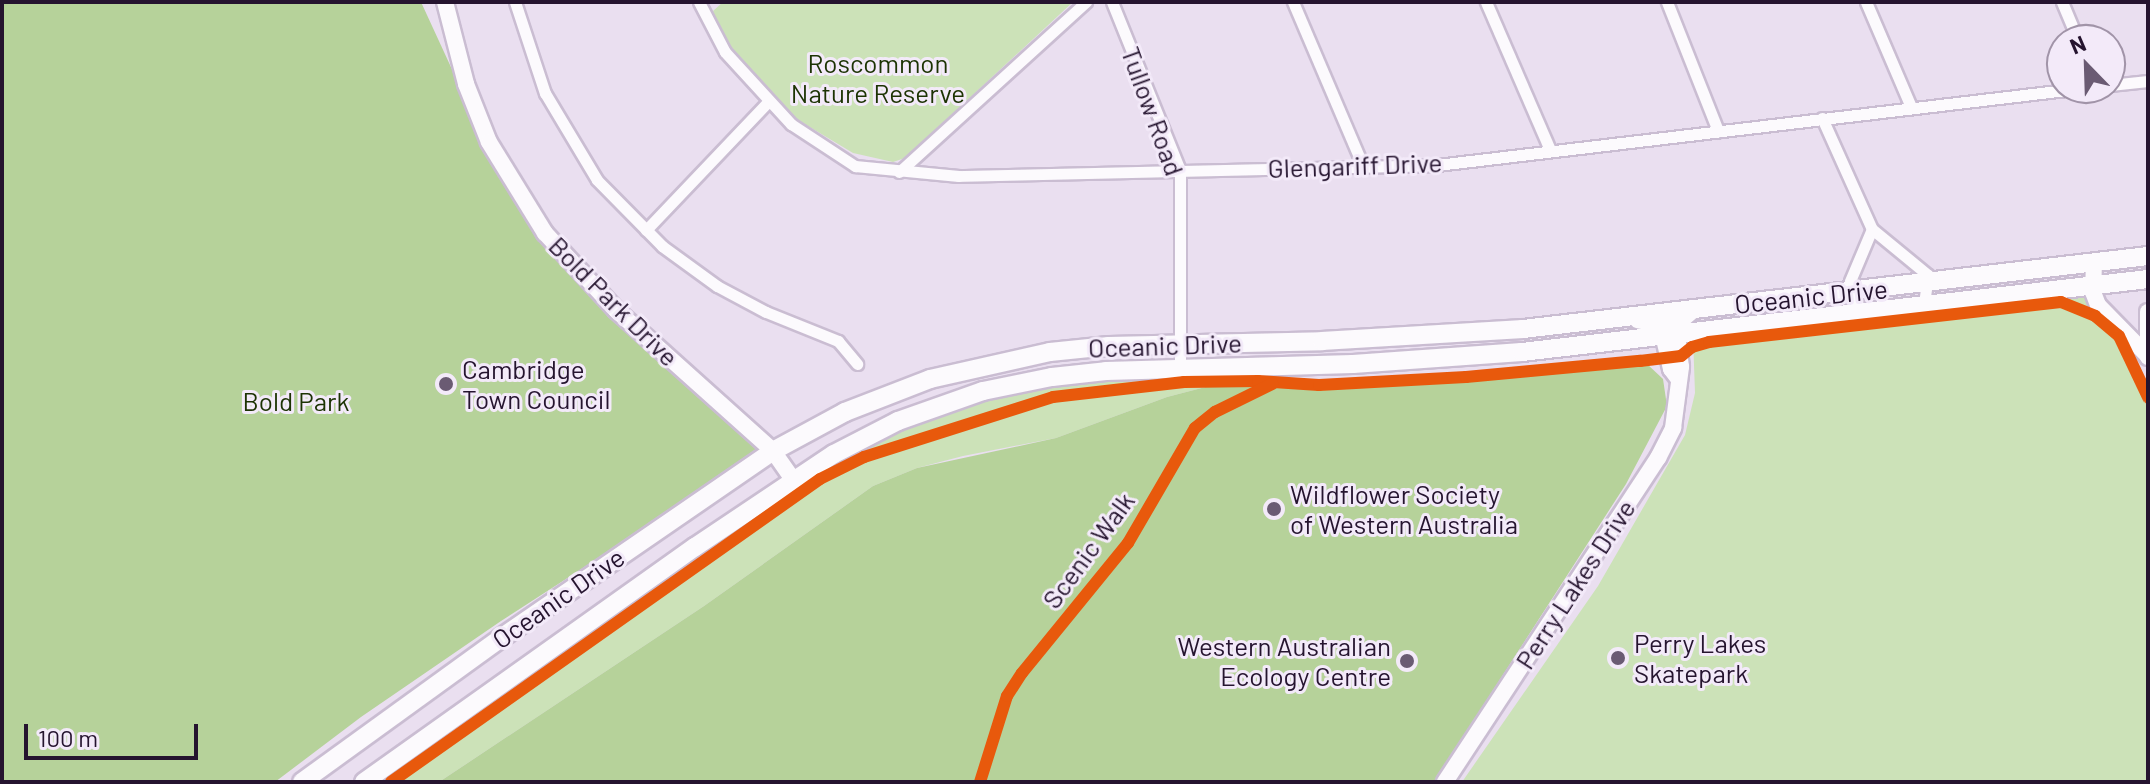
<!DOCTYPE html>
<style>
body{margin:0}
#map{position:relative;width:2150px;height:784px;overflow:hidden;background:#eadff0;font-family:Barlow,sans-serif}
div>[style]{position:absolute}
.green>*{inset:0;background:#cce2b8}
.forest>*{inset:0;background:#b6d29a}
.roads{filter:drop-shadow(2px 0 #cabdd2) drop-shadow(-2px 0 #cabdd2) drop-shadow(0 2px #cabdd2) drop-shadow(0 -2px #cabdd2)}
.street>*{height:11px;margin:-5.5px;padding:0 5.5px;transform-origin:5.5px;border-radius:5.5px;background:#fcfafd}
.secondary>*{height:16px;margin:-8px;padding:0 8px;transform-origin:8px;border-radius:8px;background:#fcfafd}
.primary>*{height:18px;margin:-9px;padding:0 9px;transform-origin:9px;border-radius:9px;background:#fcfafd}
.cycleway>*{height:12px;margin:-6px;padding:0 6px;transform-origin:6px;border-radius:6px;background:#e8590c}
.dots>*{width:22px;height:22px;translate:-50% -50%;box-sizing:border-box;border:4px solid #f3eaf9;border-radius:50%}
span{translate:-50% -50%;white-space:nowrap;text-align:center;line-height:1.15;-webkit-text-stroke:6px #f3eaf9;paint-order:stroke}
.park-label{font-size:26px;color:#1c3303}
.street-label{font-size:26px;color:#25142f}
.poi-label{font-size:26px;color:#25142f}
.left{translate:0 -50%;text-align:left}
.right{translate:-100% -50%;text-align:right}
.frame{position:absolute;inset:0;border:4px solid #25142f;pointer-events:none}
.north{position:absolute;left:2046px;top:24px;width:80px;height:80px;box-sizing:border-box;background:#f3eaf9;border:2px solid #a194a8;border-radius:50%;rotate:337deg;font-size:22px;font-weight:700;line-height:32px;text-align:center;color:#25142f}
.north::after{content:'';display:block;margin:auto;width:28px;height:36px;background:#6a5b73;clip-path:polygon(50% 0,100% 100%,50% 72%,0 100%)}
.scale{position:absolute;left:24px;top:724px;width:174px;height:36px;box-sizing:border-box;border:4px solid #25142f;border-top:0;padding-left:10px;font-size:24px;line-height:28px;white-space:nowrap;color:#25142f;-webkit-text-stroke:6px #f3eaf9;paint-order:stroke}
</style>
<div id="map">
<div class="green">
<div style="clip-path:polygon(723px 2px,1073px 2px,905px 158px,893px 162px,853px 153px,788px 114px,742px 67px,720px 35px,713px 11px)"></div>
<div style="clip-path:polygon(2087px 295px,2130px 345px,2148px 387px,2148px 782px,1462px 782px,1598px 586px,1685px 435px,1695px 393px,1693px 337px)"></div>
<div style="clip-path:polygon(1216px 372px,1217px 384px,1167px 397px,1056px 438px,963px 456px,917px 468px,873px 486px,704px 606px,439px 782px,375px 782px,797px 485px,891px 432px,984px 397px,1105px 377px)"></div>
</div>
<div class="forest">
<div style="clip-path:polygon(2px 2px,421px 2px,508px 191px,539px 236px,574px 278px,614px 317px,767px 449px,501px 621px,361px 717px,275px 782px,2px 782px)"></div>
<div style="clip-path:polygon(1625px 362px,1646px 363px,1663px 379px,1667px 406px,1626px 484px,1434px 782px,439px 782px,704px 606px,873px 486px,917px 468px,1056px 438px,1167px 397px,1217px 384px,1368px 388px)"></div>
</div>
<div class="roads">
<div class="street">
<div style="left:515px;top:2px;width:96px;rotate:71.8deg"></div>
<div style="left:545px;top:93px;width:101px;rotate:59.1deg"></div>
<div style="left:597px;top:180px;width:93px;rotate:45.4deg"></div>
<div style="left:662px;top:246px;width:68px;rotate:36deg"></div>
<div style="left:717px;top:286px;width:55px;rotate:28deg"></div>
<div style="left:766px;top:312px;width:78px;rotate:21.9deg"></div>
<div style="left:838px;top:341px;width:30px;rotate:50deg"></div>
<div style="left:699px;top:2px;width:56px;rotate:62.5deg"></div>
<div style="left:725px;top:52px;width:98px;rotate:47.5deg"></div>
<div style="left:791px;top:124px;width:77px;rotate:33.3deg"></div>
<div style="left:855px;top:166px;width:104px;rotate:5.5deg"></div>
<div style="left:959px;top:176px;width:478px;rotate:-1.3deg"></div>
<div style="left:1437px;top:165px;width:651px;rotate:-6.8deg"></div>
<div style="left:1112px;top:2px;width:181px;rotate:68deg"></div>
<div style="left:1180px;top:170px;width:197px;rotate:90deg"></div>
<div style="left:1293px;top:2px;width:176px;rotate:66.9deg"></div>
<div style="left:1486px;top:2px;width:161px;rotate:66.6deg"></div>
<div style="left:1667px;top:2px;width:139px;rotate:68.4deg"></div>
<div style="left:1866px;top:2px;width:114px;rotate:66.8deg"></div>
<div style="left:2062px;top:2px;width:41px;rotate:67.2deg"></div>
<div style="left:2110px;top:85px;width:38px;rotate:-6deg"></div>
<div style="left:1822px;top:118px;width:122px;rotate:65.8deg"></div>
<div style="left:1872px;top:229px;width:72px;rotate:39.4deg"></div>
<div style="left:1928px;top:275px;width:30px;rotate:98deg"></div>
<div style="left:899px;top:172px;width:253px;rotate:-42.3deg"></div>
<div style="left:646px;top:230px;width:177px;rotate:-46.4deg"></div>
<div style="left:1864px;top:312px;width:17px;rotate:-130deg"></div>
<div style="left:1853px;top:299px;width:18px;rotate:-99deg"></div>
<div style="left:1850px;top:281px;width:56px;rotate:-67.1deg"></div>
</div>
<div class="secondary">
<div style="left:445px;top:2px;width:85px;rotate:75.6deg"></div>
<div style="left:466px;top:84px;width:62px;rotate:68.4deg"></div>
<div style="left:489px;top:142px;width:107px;rotate:58.4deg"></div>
<div style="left:545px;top:233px;width:105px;rotate:47.3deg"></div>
<div style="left:616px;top:310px;width:211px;rotate:41.9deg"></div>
<div style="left:773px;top:451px;width:35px;rotate:55deg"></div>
<div style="left:2094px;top:263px;width:29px;rotate:92deg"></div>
<div style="left:2093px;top:292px;width:14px;rotate:69deg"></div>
<div style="left:2098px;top:305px;width:71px;rotate:45.6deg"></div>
<div style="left:2148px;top:312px;width:45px;rotate:90deg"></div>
<div style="left:1677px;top:377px;width:10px;rotate:-127deg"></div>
<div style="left:1671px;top:369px;width:28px;rotate:-103deg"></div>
<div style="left:1665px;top:342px;width:23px;rotate:-56deg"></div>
<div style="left:1678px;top:323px;width:23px;rotate:-40deg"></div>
<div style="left:1445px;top:782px;width:388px;rotate:-56.7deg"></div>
<div style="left:1658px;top:458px;width:34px;rotate:-63deg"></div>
<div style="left:1673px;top:428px;width:62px;rotate:-82.5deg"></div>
<div style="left:1681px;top:367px;width:26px;rotate:-97deg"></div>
<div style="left:1678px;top:341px;width:22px;rotate:-133deg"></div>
<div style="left:1663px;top:325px;width:26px;rotate:-169deg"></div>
</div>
<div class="primary">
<div style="left:302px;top:782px;width:246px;rotate:-35.9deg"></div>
<div style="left:501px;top:638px;width:330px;rotate:-34.5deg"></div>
<div style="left:773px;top:451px;width:82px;rotate:-28.4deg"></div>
<div style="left:845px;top:412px;width:91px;rotate:-21.2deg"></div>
<div style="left:930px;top:379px;width:123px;rotate:-12.7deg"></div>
<div style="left:1050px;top:352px;width:59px;rotate:-5.8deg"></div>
<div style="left:1109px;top:346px;width:213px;rotate:-1.3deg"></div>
<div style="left:1322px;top:341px;width:201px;rotate:-3.4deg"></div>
<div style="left:1523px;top:329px;width:629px;rotate:-6.66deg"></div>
<div style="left:364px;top:782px;width:406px;rotate:-35.4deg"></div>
<div style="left:695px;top:547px;width:167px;rotate:-33.8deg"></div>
<div style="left:834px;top:454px;width:72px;rotate:-27.3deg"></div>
<div style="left:898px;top:421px;width:90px;rotate:-19.4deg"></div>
<div style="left:983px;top:391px;width:70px;rotate:-11.5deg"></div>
<div style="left:1052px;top:377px;width:54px;rotate:-6.3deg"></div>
<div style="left:1106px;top:371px;width:247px;rotate:-1.6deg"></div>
<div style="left:1353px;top:364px;width:169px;rotate:-4.1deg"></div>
<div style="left:1522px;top:352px;width:630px;rotate:-6.65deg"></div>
</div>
</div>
<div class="cycleway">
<div style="left:391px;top:782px;width:525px;rotate:-35.23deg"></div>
<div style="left:820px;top:479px;width:49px;rotate:-26.6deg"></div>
<div style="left:864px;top:457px;width:198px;rotate:-17.6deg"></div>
<div style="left:1053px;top:397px;width:132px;rotate:-6.5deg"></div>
<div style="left:1184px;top:382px;width:74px;rotate:-0.8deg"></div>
<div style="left:1258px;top:381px;width:61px;rotate:3.8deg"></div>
<div style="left:1319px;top:385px;width:147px;rotate:-3.1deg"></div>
<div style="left:1466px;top:377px;width:175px;rotate:-5.3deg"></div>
<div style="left:1640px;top:361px;width:41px;rotate:-7deg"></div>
<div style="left:1681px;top:356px;width:14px;rotate:-39deg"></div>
<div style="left:1692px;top:347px;width:18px;rotate:-16deg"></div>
<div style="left:1709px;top:342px;width:354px;rotate:-6.5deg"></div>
<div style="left:2061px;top:302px;width:37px;rotate:22deg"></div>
<div style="left:2095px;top:316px;width:31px;rotate:40deg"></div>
<div style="left:2119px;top:336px;width:68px;rotate:64.6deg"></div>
<div style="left:980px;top:782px;width:90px;rotate:-72.6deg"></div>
<div style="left:1007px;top:696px;width:27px;rotate:-57deg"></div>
<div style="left:1022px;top:673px;width:168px;rotate:-50.8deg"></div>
<div style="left:1128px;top:543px;width:133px;rotate:-59.8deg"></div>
<div style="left:1195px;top:428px;width:26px;rotate:-39deg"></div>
<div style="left:1215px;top:412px;width:64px;rotate:-26.2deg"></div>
</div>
<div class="dots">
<div style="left:446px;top:384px;background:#6a5b73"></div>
<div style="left:1274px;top:509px;background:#6a5b73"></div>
<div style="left:1618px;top:658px;background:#6a5b73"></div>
<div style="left:1407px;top:661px;background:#6a5b73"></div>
</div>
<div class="park-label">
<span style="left:878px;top:78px">Roscommon<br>Nature Reserve</span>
<span style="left:296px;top:401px">Bold Park</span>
</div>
<div class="street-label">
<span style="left:1153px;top:111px;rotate:70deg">Tullow Road</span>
<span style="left:1355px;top:165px;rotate:-2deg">Glengariff Drive</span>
<span style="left:1811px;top:296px;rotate:-6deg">Oceanic Drive</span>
<span style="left:614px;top:301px;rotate:45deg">Bold Park Drive</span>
<span style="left:1165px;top:345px;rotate:-2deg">Oceanic Drive</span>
<span style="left:1088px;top:550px;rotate:-54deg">Scenic Walk</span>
<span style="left:1575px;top:584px;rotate:-57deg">Perry Lakes Drive</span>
<span style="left:558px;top:598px;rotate:-35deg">Oceanic Drive</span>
</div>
<div class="poi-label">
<span class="left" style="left:462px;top:384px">Cambridge<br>Town Council</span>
<span class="left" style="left:1290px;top:509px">Wildflower Society<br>of Western Australia</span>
<span class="left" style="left:1634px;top:658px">Perry Lakes<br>Skatepark</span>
<span class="right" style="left:1391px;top:661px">Western Australian<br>Ecology Centre</span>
</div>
<div class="frame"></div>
<div class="north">N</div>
<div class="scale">100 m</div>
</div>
